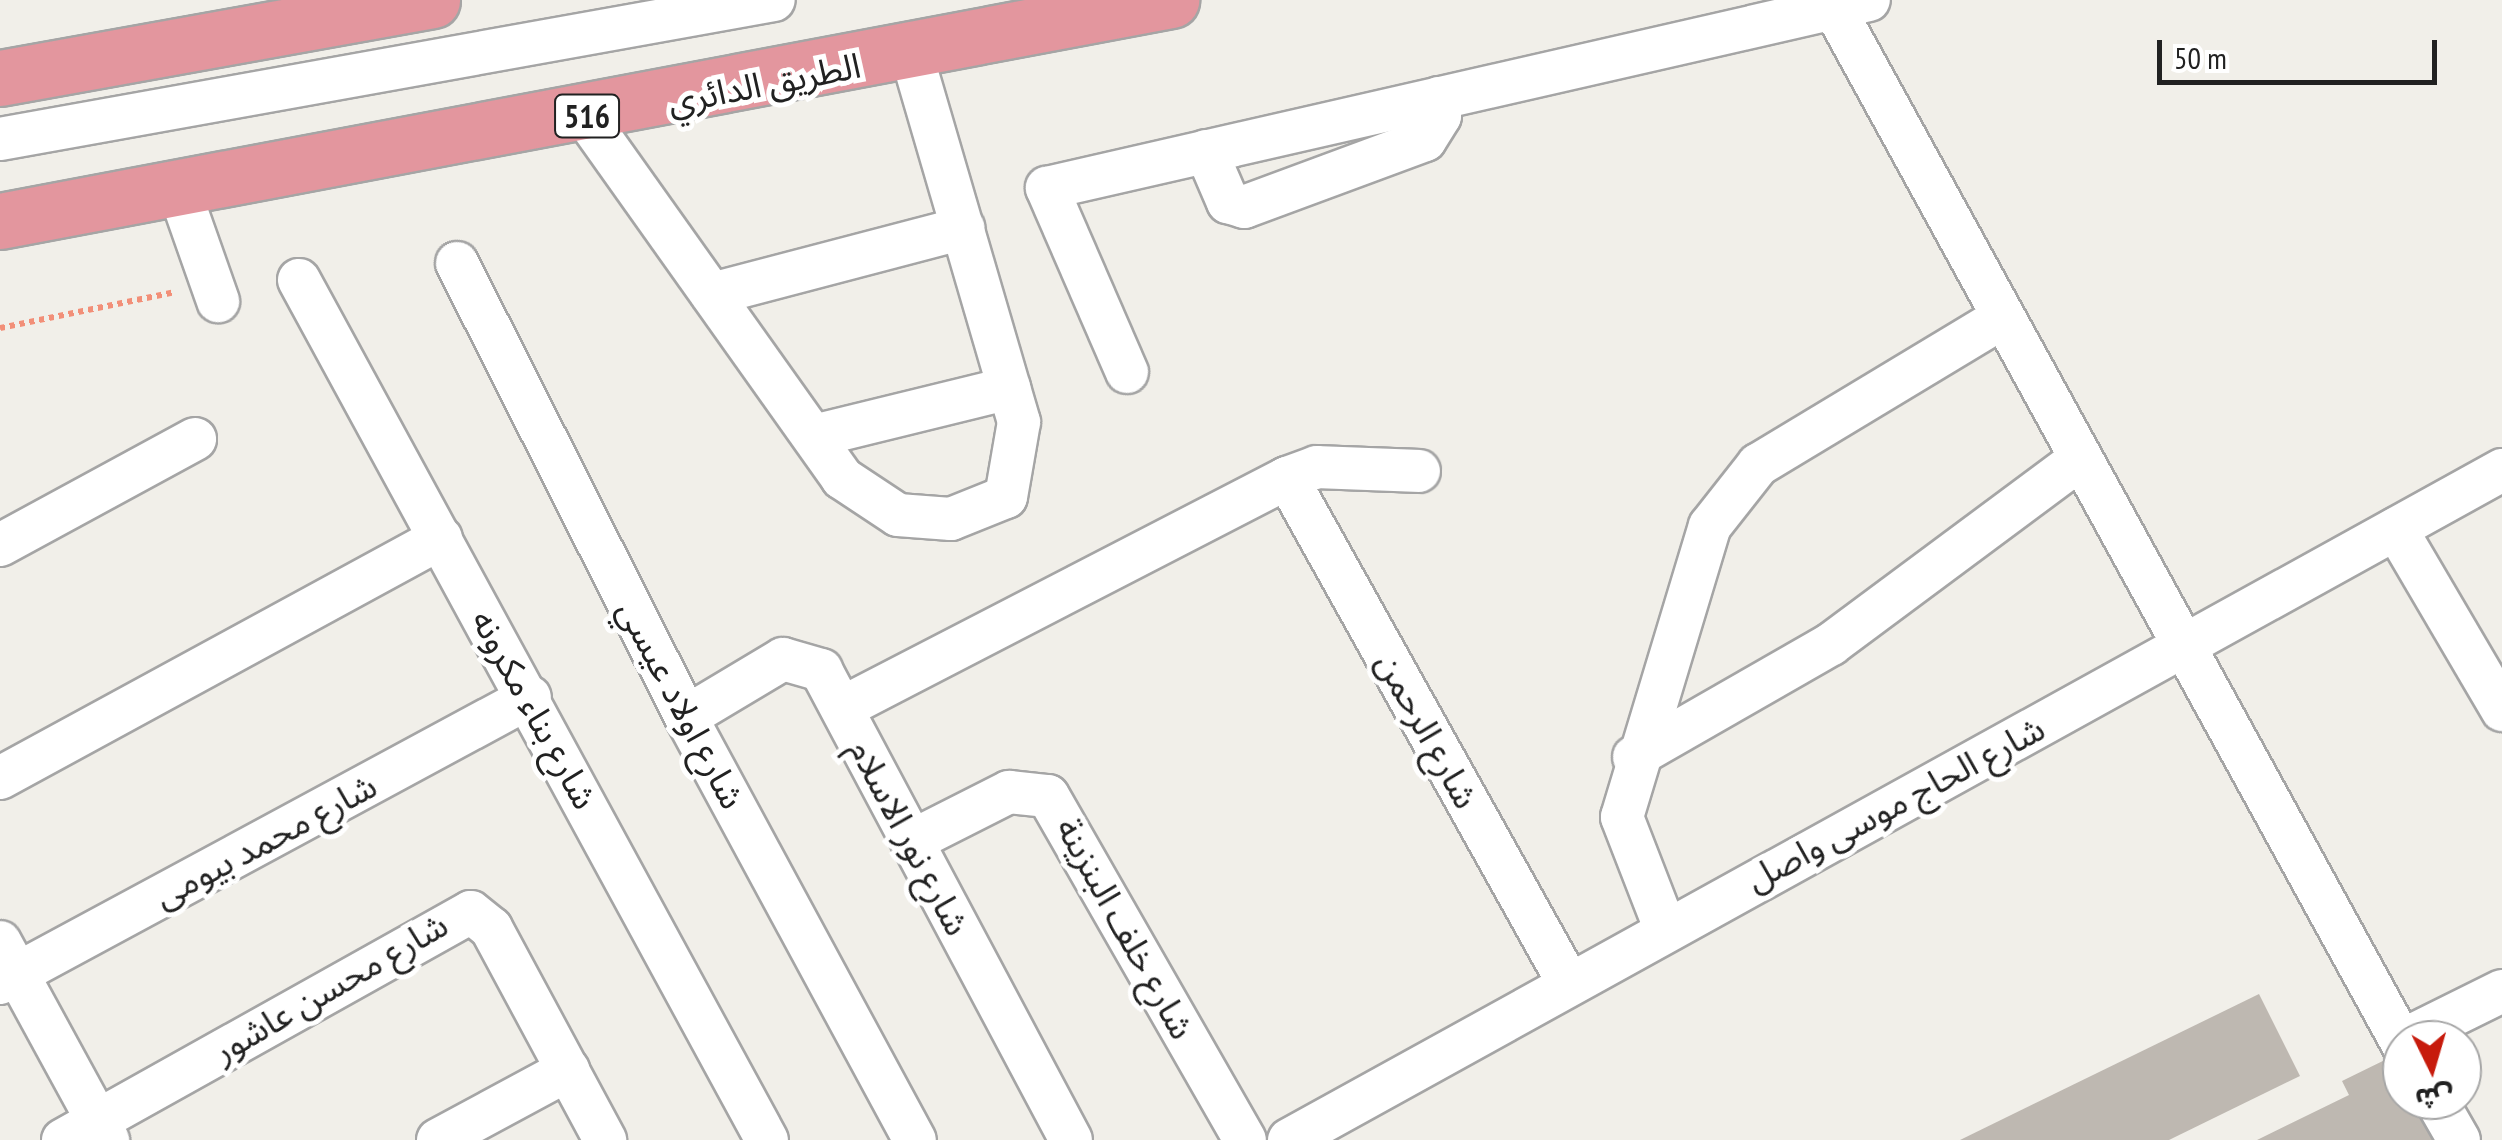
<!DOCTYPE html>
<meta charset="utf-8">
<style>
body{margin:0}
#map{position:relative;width:2502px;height:1140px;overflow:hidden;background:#f1efe9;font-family:"PT Sans Narrow","Noto Sans Arabic",sans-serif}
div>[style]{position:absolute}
.building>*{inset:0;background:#beb8b1}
.path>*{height:6px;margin-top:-3px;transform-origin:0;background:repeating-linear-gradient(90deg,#f28f78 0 5px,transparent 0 10px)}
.roads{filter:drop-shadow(2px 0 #a5a5a5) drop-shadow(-2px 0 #a5a5a5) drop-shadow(0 2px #a5a5a5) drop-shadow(0 -2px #a5a5a5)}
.minor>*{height:42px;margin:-21px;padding:0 21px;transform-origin:21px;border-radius:21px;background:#fff}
.highway>*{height:55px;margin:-27.5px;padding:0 27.5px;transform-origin:27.5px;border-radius:27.5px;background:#e3969e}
span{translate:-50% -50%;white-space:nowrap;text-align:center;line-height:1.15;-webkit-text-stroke:10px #fff;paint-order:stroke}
.shield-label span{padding:2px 8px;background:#fff;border:2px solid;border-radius:8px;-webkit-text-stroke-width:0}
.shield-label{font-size:32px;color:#212121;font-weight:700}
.street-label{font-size:35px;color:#212121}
.north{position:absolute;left:2382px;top:1020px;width:100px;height:100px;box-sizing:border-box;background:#fff;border:2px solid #a6a6a6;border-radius:50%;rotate:175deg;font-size:28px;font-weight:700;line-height:40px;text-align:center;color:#212121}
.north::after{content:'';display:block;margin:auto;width:35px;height:45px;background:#c71b0c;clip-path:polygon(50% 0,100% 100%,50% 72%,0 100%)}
.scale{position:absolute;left:2157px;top:40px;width:280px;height:45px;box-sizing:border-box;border:5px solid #212121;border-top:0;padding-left:12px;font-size:30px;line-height:35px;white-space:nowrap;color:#212121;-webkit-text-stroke:8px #fff;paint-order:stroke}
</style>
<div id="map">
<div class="building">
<div style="clip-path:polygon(2259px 994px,2300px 1076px,2169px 1140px,1960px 1140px)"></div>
<div style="clip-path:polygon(2393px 1056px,2402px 1100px,2415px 1100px,2435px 1140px,2257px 1140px,2349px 1095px,2342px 1081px)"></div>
</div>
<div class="path">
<div style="left:0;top:328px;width:179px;rotate:-11.6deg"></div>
</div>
<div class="roads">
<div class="minor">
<div style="left:1834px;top:8px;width:1181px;rotate:61.24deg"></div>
<div style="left:585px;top:116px;width:444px;rotate:54.6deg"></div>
<div style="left:842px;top:478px;width:67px;rotate:33.5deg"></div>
<div style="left:898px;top:515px;width:53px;rotate:4.3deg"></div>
<div style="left:951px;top:519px;width:59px;rotate:-21.8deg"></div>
<div style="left:1006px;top:497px;width:76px;rotate:-80.2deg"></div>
<div style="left:1019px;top:422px;width:382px;rotate:-106.3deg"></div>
<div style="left:0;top:139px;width:786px;rotate:-10.18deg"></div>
<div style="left:1206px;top:151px;width:56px;rotate:66.7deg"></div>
<div style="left:1228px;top:202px;width:17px;rotate:17deg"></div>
<div style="left:1244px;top:207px;width:193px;rotate:-20.3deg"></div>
<div style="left:1425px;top:140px;width:28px;rotate:-58deg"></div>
<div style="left:1440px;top:116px;width:18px;rotate:-93deg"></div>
<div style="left:179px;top:190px;width:118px;rotate:70.6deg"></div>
<div style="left:457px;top:263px;width:508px;rotate:63.23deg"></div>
<div style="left:686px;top:717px;width:481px;rotate:61.6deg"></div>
<div style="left:299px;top:280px;width:979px;rotate:61.45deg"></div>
<div style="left:712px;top:294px;width:260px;rotate:-14.7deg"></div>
<div style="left:1127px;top:372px;width:201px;rotate:-113.5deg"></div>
<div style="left:1047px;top:188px;width:843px;rotate:-12.88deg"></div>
<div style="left:814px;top:436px;width:201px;rotate:-13.8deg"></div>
<div style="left:1287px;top:478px;width:577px;rotate:60.86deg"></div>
<div style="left:2396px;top:529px;width:210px;rotate:59.6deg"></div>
<div style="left:0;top:545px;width:222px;rotate:-28.5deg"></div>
<div style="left:842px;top:708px;width:501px;rotate:-27.33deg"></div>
<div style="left:1287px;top:478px;width:32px;rotate:-20deg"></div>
<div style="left:1317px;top:467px;width:102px;rotate:2.2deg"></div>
<div style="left:686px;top:717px;width:113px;rotate:-30.9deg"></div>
<div style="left:783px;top:659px;width:40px;rotate:16deg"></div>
<div style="left:821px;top:670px;width:532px;rotate:61.99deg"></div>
<div style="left:1634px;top:757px;width:227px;rotate:-29.8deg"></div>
<div style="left:1831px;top:644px;width:305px;rotate:-36.6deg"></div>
<div style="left:0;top:778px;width:502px;rotate:-28.56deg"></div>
<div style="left:912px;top:841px;width:109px;rotate:-26.8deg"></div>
<div style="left:1009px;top:792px;width:39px;rotate:6deg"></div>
<div style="left:1048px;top:796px;width:396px;rotate:60.2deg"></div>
<div style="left:1665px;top:928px;width:119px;rotate:-111.2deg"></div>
<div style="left:1622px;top:817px;width:304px;rotate:-73.2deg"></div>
<div style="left:1710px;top:526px;width:78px;rotate:-51.8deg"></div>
<div style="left:1758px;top:465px;width:285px;rotate:-31.1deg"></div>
<div style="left:0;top:942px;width:226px;rotate:61.4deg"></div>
<div style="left:0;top:983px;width:602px;rotate:-28.35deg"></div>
<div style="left:2401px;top:1041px;width:113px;rotate:-26.3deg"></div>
<div style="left:2436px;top:1100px;width:46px;rotate:60.1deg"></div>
<div style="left:63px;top:1140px;width:467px;rotate:-29.2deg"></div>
<div style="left:471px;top:912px;width:26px;rotate:39deg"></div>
<div style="left:491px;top:928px;width:241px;rotate:61.7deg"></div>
<div style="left:438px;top:1140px;width:148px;rotate:-28.3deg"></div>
<div style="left:1289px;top:1140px;width:1386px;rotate:-28.91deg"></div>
</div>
<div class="highway">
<div style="left:0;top:78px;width:439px;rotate:-10.2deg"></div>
<div style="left:0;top:221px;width:1192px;rotate:-10.69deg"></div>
</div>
</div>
<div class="shield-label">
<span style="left:587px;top:116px">516</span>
</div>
<div class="street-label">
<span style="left:764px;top:83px;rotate:-11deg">الطريق الدائري</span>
<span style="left:682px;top:704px;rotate:62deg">شارع اولاد عيسي</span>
<span style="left:535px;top:709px;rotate:61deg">شارع بناء مكرونه</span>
<span style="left:1428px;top:730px;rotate:61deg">شارع الرحمن</span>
<span style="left:1895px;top:803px;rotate:-28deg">شارع الحاج موسى واصل</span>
<span style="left:910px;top:837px;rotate:62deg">شارع نور الاسلام</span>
<span style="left:265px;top:840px;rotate:-28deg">شارع محمد بيومى</span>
<span style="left:1126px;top:928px;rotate:61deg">شارع خلف البنزينة</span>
<span style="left:330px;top:987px;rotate:-30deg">شارع محسن عاشور</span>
</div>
<div class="north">ش</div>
<div class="scale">50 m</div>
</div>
